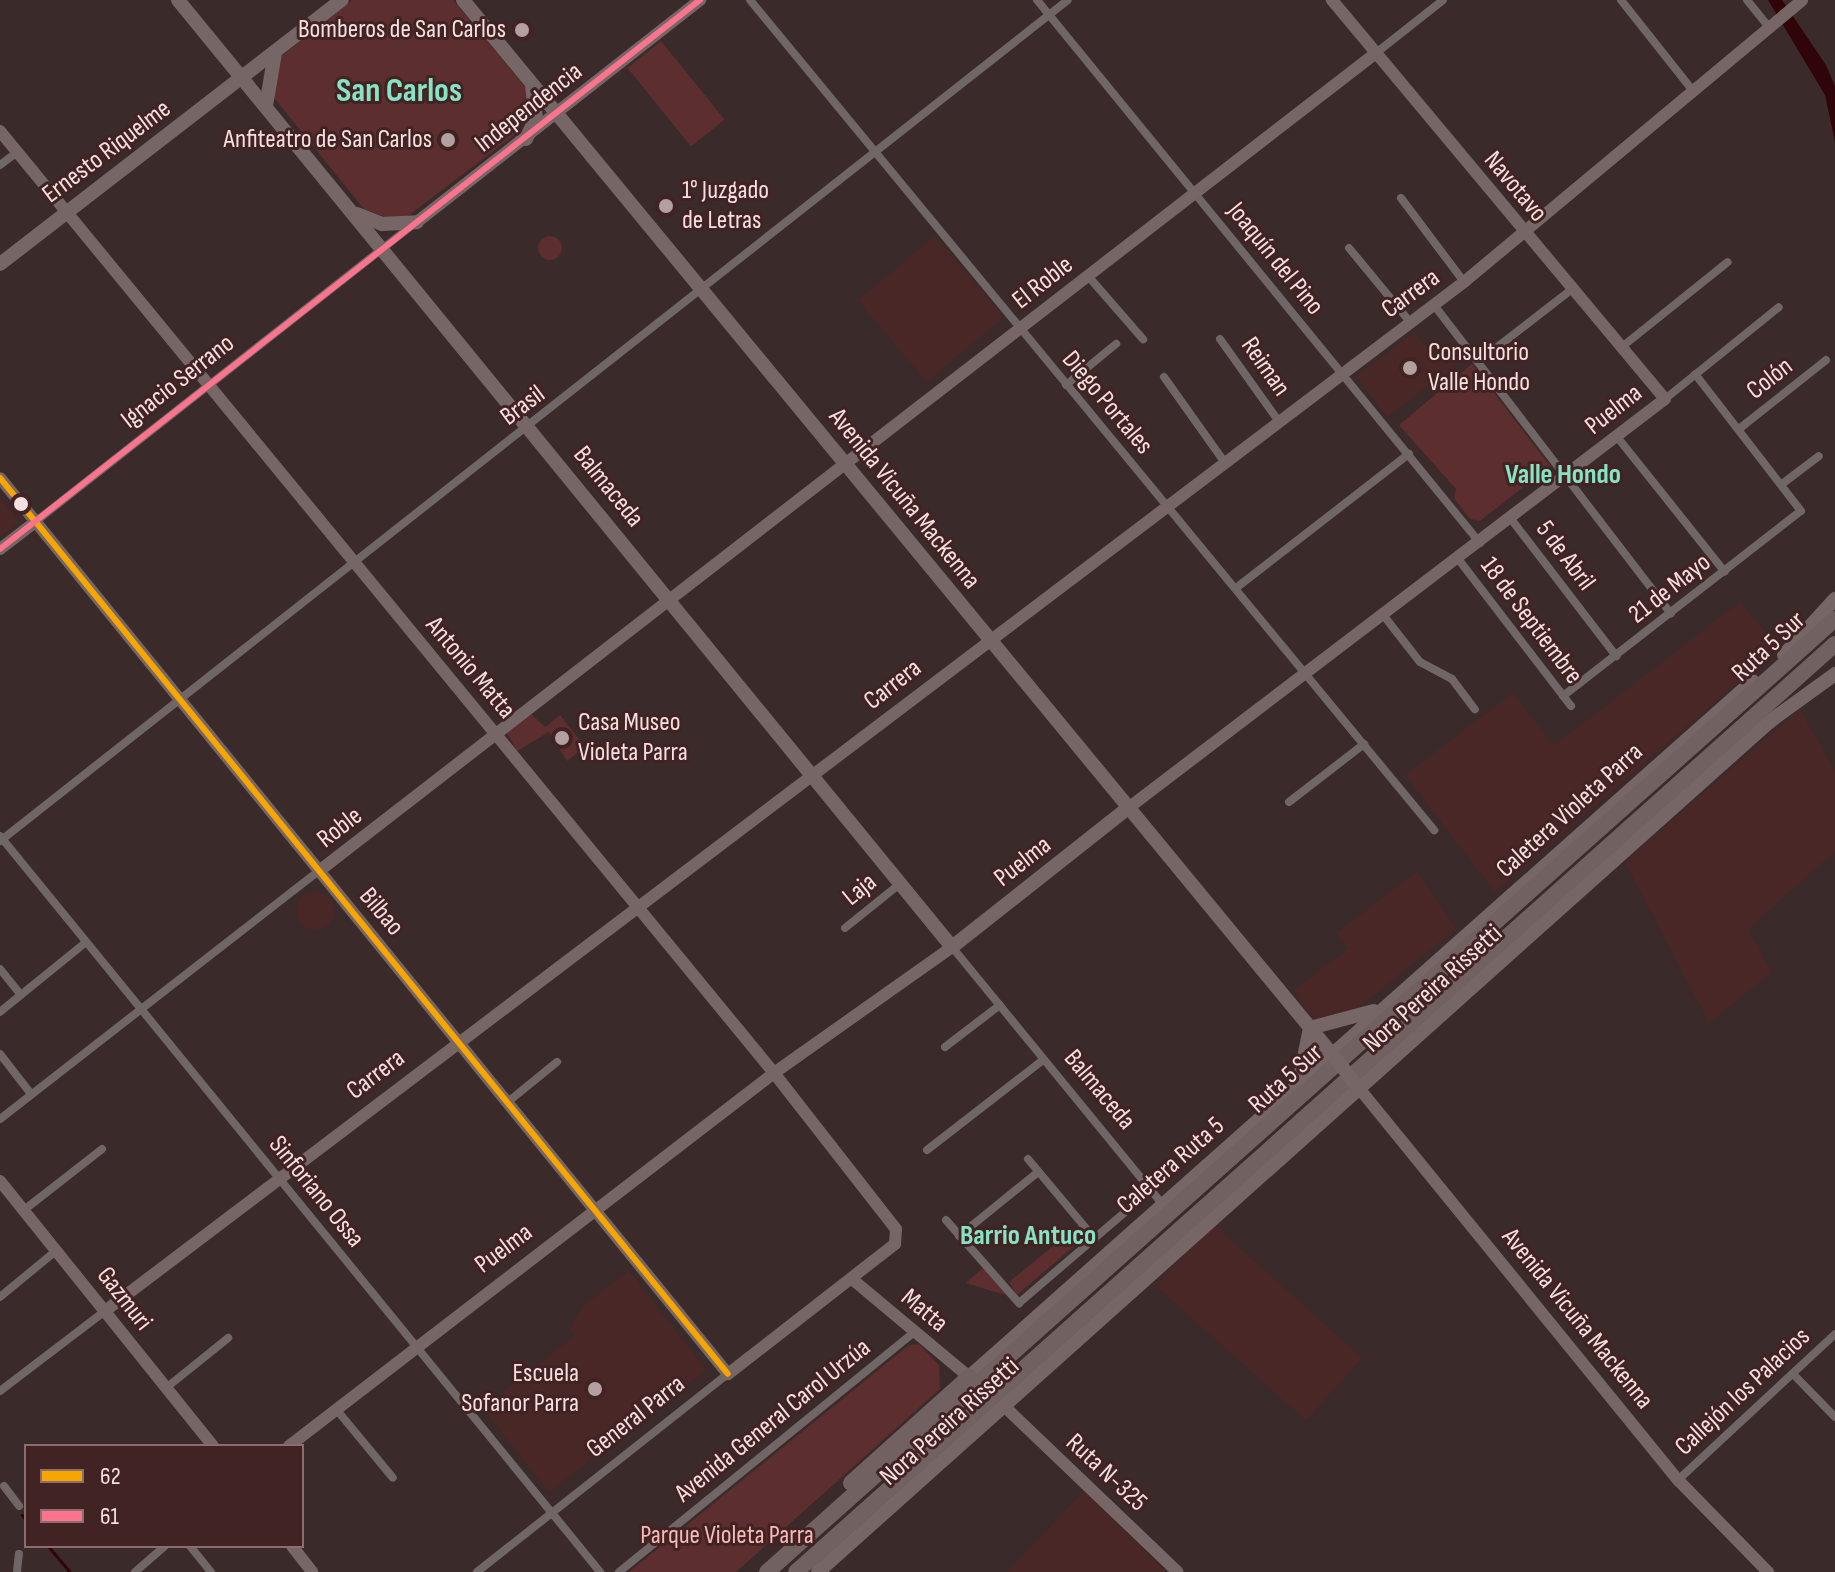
<!DOCTYPE html>
<meta charset="utf-8">
<style>
body{margin:0}
#map{position:relative;width:1835px;height:1572px;overflow:hidden;background:#3b2a2a;font-family:"Sofia Sans Condensed",sans-serif}
div>[style]{position:absolute}
.built>*{inset:0;background:#4a2727;transform-origin:0 0}
.round{border-radius:50%}
.green>*{inset:0;background:#5c2e2f;transform-origin:0 0}
.water>*{inset:0;background:#300509}
.stream>*{height:3px;margin:-1.5px;padding:0 1.5px;transform-origin:1.5px;border-radius:1.5px;background:#300509}
.street>*{height:8px;margin:-4px;padding:0 4px;transform-origin:4px;border-radius:4px;background:#716666}
.secondary>*{height:12px;margin:-6px;padding:0 6px;transform-origin:6px;border-radius:6px;background:#766766}
.primary>*{height:14px;margin:-7px;padding:0 7px;transform-origin:7px;border-radius:7px;background:#766666}
.highway>*{height:16px;margin:-8px;padding:0 8px;transform-origin:8px;border-radius:8px;background:#726161}
.primary-bridge>*{height:14px;margin:-7px;padding:0 7px;transform-origin:7px;border-radius:7px;background:#766666}
.bus-1>*{height:6px;margin:-3px;padding:0 3px;transform-origin:3px;border-radius:3px;background:#f7a600}
.bus-2>*{height:6px;margin:-3px;padding:0 3px;transform-origin:3px;border-radius:3px;background:#fc738d}
.dots>*{width:22px;height:22px;translate:-50% -50%;box-sizing:border-box;border:4px solid #422323;border-radius:50%}
span{translate:-50% -50%;white-space:nowrap;text-align:center;line-height:1.15;-webkit-text-stroke:6px #422323;paint-order:stroke}
.poi-label{font-size:26px;color:#f5dfdf}
.right{translate:-100% -50%;text-align:right}
.left{translate:0 -50%;text-align:left}
.street-label{font-size:26px;color:#f5dfdf}
.park-label{font-size:26px;color:#f9b9b8}
.neighbourhood-label{font-size:28px;color:#87e3c4;font-weight:700}
.district-label{font-size:34px;color:#87e3c4;font-weight:700}
.legend{position:absolute;left:24px;top:1444px;width:280px;height:104px;box-sizing:border-box;background:#422323;border:2px solid #8a6e6e;margin:0;padding:10px 14px;list-style:none;font-size:24px;color:#f5dfdf}
.legend li{display:flex;align-items:center;gap:16px;height:40px}
.legend b{width:40px;border:2px solid #8a6e6e}
</style>
<div id="map">
<div class="built">
<div style="left:935px;top:236px;width:106px;height:100px;rotate:50deg"></div>
<div style="clip-path:polygon(1415px 332px,1434px 357px,1453px 344px,1464px 359px,1387px 417px,1356px 376px)"></div>
<div style="clip-path:polygon(0 498px,19px 522px,0 537px)"></div>
<div style="clip-path:polygon(1740px 602px,1778px 647px,1495px 892px,1405px 775px,1513px 693px,1554px 746px)"></div>
<div style="clip-path:polygon(1800px 709px,1835px 772px,1835px 851px,1748px 929px,1771px 972px,1709px 1023px,1625px 862px)"></div>
<div style="clip-path:polygon(1417px 872px,1456px 928px,1352px 1013px,1315px 1020px,1293px 991px,1348px 949px,1336px 933px)"></div>
<div class="round" style="left:296px;top:892px;width:38px;height:38px"></div>
<div style="left:1212px;top:1223px;width:202px;height:84px;rotate:42deg"></div>
<div style="clip-path:polygon(629px 1271px,706px 1370px,549px 1492px,483px 1408px,575px 1336px,570px 1329px,583px 1306px)"></div>
<div style="clip-path:polygon(1084px 1491px,1166px 1572px,1007px 1572px)"></div>
</div>
<div class="green">
<div style="clip-path:polygon(352px 0,453px 0,529px 92px,529px 114px,517px 133px,408px 216px,389px 219px,364px 209px,271px 94px,278px 59px)"></div>
<div style="left:661px;top:41px;width:101px;height:43px;rotate:51deg"></div>
<div class="round" style="left:538px;top:236px;width:24px;height:24px"></div>
<div style="clip-path:polygon(1472px 364px,1550px 466px,1480px 521px,1470px 519px,1454px 498px,1456px 489px,1399px 425px)"></div>
<div style="clip-path:polygon(531px 714px,545px 727px,560px 715px,585px 747px,567px 761px,549px 732px,517px 751px,507px 733px)"></div>
<div style="clip-path:polygon(1078px 1226px,1086px 1236px,1017px 1295px,1009px 1282px)"></div>
<div style="clip-path:polygon(983px 1268px,1009px 1296px,966px 1283px)"></div>
<div style="clip-path:polygon(919px 1344px,939px 1365px,940px 1389px,736px 1572px,629px 1572px,909px 1345px)"></div>
</div>
<div class="water">
<div style="clip-path:polygon(1768px 0,1782px 0,1826px 65px,1835px 86px,1835px 142px,1825px 95px)"></div>
</div>
<div class="stream">
<div style="left:22px;top:1515px;width:6px;rotate:51deg"></div>
<div style="left:48px;top:1546px;width:34px;rotate:50deg"></div>
</div>
<div class="street">
<div style="left:750px;top:0;width:1076px;rotate:50.51deg"></div>
<div style="left:1037px;top:0;width:701px;rotate:50.79deg"></div>
<div style="left:1621px;top:0;width:116px;rotate:51.6deg"></div>
<div style="left:1747px;top:0;width:35px;rotate:51deg"></div>
<div style="left:1376px;top:53px;width:85px;rotate:-38.3deg"></div>
<div style="left:0;top:165px;width:21px;rotate:-37deg"></div>
<div style="left:1401px;top:198px;width:105px;rotate:53.1deg"></div>
<div style="left:1349px;top:248px;width:96px;rotate:50.5deg"></div>
<div style="left:1088px;top:276px;width:84px;rotate:48.9deg"></div>
<div style="left:1434px;top:305px;width:389px;rotate:52.5deg"></div>
<div style="left:1220px;top:339px;width:98px;rotate:54.5deg"></div>
<div style="left:1623px;top:346px;width:134px;rotate:-38.7deg"></div>
<div style="left:1478px;top:362px;width:119px;rotate:-37.8deg"></div>
<div style="left:1164px;top:377px;width:102px;rotate:54.6deg"></div>
<div style="left:1066px;top:385px;width:65px;rotate:-39.4deg"></div>
<div style="left:1665px;top:399px;width:146px;rotate:-38.9deg"></div>
<div style="left:1739px;top:429px;width:111px;rotate:-38.4deg"></div>
<div style="left:1618px;top:438px;width:171px;rotate:51.4deg"></div>
<div style="left:1782px;top:484px;width:46px;rotate:-37.1deg"></div>
<div style="left:1511px;top:519px;width:173px;rotate:52.5deg"></div>
<div style="left:35px;top:522px;width:481px;rotate:-38.2deg"></div>
<div style="left:1459px;top:560px;width:184px;rotate:52.5deg"></div>
<div style="left:1236px;top:588px;width:219px;rotate:-37.8deg"></div>
<div style="left:1384px;top:616px;width:58px;rotate:52deg"></div>
<div style="left:1420px;top:662px;width:36px;rotate:28deg"></div>
<div style="left:1452px;top:679px;width:38px;rotate:53deg"></div>
<div style="left:1563px;top:696px;width:301px;rotate:-37.9deg"></div>
<div style="left:1801px;top:511px;width:173px;rotate:-127.7deg"></div>
<div style="left:1289px;top:802px;width:95px;rotate:-37.7deg"></div>
<div style="left:0;top:836px;width:950px;rotate:50.81deg"></div>
<div style="left:0;top:841px;width:1359px;rotate:-38.22deg"></div>
<div style="left:845px;top:928px;width:72px;rotate:-38.8deg"></div>
<div style="left:952px;top:947px;width:333px;rotate:50.7deg"></div>
<div style="left:0;top:969px;width:33px;rotate:51deg"></div>
<div style="left:0;top:1012px;width:111px;rotate:-39.1deg"></div>
<div style="left:945px;top:1047px;width:69px;rotate:-37.4deg"></div>
<div style="left:0;top:1054px;width:51px;rotate:52.2deg"></div>
<div style="left:509px;top:1101px;width:62px;rotate:-39.1deg"></div>
<div style="left:0;top:1119px;width:404px;rotate:-37.9deg"></div>
<div style="left:927px;top:1150px;width:147px;rotate:-37.8deg"></div>
<div style="left:1028px;top:1159px;width:103px;rotate:50.1deg"></div>
<div style="left:24px;top:1210px;width:99px;rotate:-38deg"></div>
<div style="left:946px;top:1220px;width:111px;rotate:48.7deg"></div>
<div style="left:1019px;top:1303px;width:174px;rotate:-40.6deg"></div>
<div style="left:959px;top:1236px;width:102px;rotate:-39deg"></div>
<div style="left:0;top:1297px;width:74px;rotate:-39.5deg"></div>
<div style="left:1793px;top:1374px;width:60px;rotate:45.7deg"></div>
<div style="left:166px;top:1388px;width:80px;rotate:-38.9deg"></div>
<div style="left:0;top:1391px;width:132px;rotate:-37.3deg"></div>
<div style="left:336px;top:1409px;width:89px;rotate:50.4deg"></div>
<div style="left:1678px;top:1480px;width:214px;rotate:-42.9deg"></div>
<div style="left:4px;top:1486px;width:25px;rotate:53deg"></div>
<div style="left:190px;top:1546px;width:33px;rotate:51deg"></div>
<div style="left:17px;top:1572px;width:18px;rotate:-84deg"></div>
<div style="left:135px;top:1572px;width:40px;rotate:-41deg"></div>
<div style="left:477px;top:1572px;width:320px;rotate:-38.3deg"></div>
<div style="left:619px;top:1572px;width:380px;rotate:-39.1deg"></div>
</div>
<div class="secondary">
<div style="left:0;top:131px;width:1219px;rotate:50.59deg"></div>
<div style="left:774px;top:1073px;width:198px;rotate:52deg"></div>
<div style="left:896px;top:1229px;width:15px;rotate:94deg"></div>
<div style="left:895px;top:1244px;width:212px;rotate:142.1deg"></div>
<div style="left:728px;top:1374px;width:1154px;rotate:-129.09deg"></div>
<div style="left:417px;top:222px;width:360px;rotate:-38.1deg"></div>
<div style="left:0;top:549px;width:44px;rotate:-37.6deg"></div>
<div style="left:1127px;top:809px;width:676px;rotate:-37.31deg"></div>
<div style="left:1665px;top:399px;width:520px;rotate:-129.85deg"></div>
<div style="left:319px;top:871px;width:1337px;rotate:-37.74deg"></div>
<div style="left:1358px;top:1087px;width:507px;rotate:50.85deg"></div>
<div style="left:1678px;top:1480px;width:129px;rotate:45.6deg"></div>
<div style="left:0;top:1181px;width:340px;rotate:51.2deg"></div>
<div style="left:852px;top:1279px;width:153px;rotate:39.9deg"></div>
<div style="left:105px;top:1311px;width:1705px;rotate:-37.13deg"></div>
<div style="left:1464px;top:282px;width:440px;rotate:-39.8deg"></div>
<div style="left:1004px;top:1406px;width:240px;rotate:43.7deg"></div>
<div style="left:289px;top:1446px;width:612px;rotate:-37.56deg"></div>
<div style="left:774px;top:1073px;width:218px;rotate:-35.3deg"></div>
<div style="left:292px;top:1546px;width:33px;rotate:52deg"></div>
</div>
<div class="primary">
<div style="left:178px;top:0;width:1223px;rotate:50.74deg"></div>
<div style="left:952px;top:947px;width:223px;rotate:-38.3deg"></div>
<div style="left:463px;top:0;width:1372px;rotate:50.5deg"></div>
<div style="left:266px;top:106px;width:54px;rotate:-80.4deg"></div>
<div style="left:526px;top:139px;width:23px;rotate:-65deg"></div>
<div style="left:536px;top:118px;width:31px;rotate:-97deg"></div>
<div style="left:357px;top:214px;width:27px;rotate:22deg"></div>
<div style="left:382px;top:224px;width:35px;rotate:-3deg"></div>
<div style="left:0;top:264px;width:432px;rotate:-37.7deg"></div>
<div style="left:1784px;top:655px;width:76px;rotate:-47.7deg"></div>
<div style="left:1310px;top:1028px;width:66px;rotate:-14.9deg"></div>
<div style="left:1299px;top:1082px;width:55px;rotate:-78.5deg"></div>
<div style="left:969px;top:1377px;width:1048px;rotate:-41.6deg"></div>
<div style="left:818px;top:1572px;width:1276px;rotate:-41.79deg"></div>
<div style="left:1769px;top:722px;width:82px;rotate:-36deg"></div>
</div>
<div class="highway">
<div style="left:851px;top:1483px;width:159px;rotate:-41.9deg"></div>
<div style="left:767px;top:1572px;width:1431px;rotate:-41.74deg"></div>
<div style="left:796px;top:1572px;width:1393px;rotate:-41.77deg"></div>
</div>
<div class="primary-bridge">
<div style="left:1336px;top:1059px;width:33px;rotate:52deg"></div>
</div>
<div class="bus-1">
<div style="left:0;top:478px;width:1154px;rotate:50.91deg"></div>
</div>
<div class="bus-2">
<div style="left:0;top:549px;width:890px;rotate:-38.11deg"></div>
</div>
<div class="dots">
<div style="left:522px;top:30px;background:#b4a0a0"></div>
<div style="left:448px;top:140px;background:#b4a0a0"></div>
<div style="left:666px;top:206px;background:#b4a0a0"></div>
<div style="left:1410px;top:368px;background:#b4a0a0"></div>
<div style="left:21px;top:504px;background:#f5dfdf"></div>
<div style="left:562px;top:738px;background:#b4a0a0"></div>
<div style="left:595px;top:1389px;background:#b4a0a0"></div>
</div>
<div class="poi-label">
<span class="right" style="left:506px;top:30px">Bomberos de San Carlos</span>
<span class="right" style="left:432px;top:140px">Anfiteatro de San Carlos</span>
<span class="left" style="left:682px;top:206px">1° Juzgado<br>de Letras</span>
<span class="left" style="left:1428px;top:368px">Consultorio<br>Valle Hondo</span>
<span class="left" style="left:578px;top:738px">Casa Museo<br>Violeta Parra</span>
<span class="right" style="left:579px;top:1389px">Escuela<br>Sofanor Parra</span>
</div>
<div class="street-label">
<span style="left:529px;top:108px;rotate:-38deg">Independencia</span>
<span style="left:107px;top:152px;rotate:-37deg">Ernesto Riquelme</span>
<span style="left:1515px;top:187px;rotate:50deg">Navotavo</span>
<span style="left:1275px;top:259px;rotate:51deg">Joaquín del Pino</span>
<span style="left:1043px;top:283px;rotate:-38deg">El Roble</span>
<span style="left:1411px;top:294px;rotate:-36deg">Carrera</span>
<span style="left:1265px;top:367px;rotate:55deg">Reiman</span>
<span style="left:1770px;top:379px;rotate:-38deg">Colón</span>
<span style="left:178px;top:382px;rotate:-38deg">Ignacio Serrano</span>
<span style="left:1107px;top:403px;rotate:50deg">Diego Portales</span>
<span style="left:523px;top:406px;rotate:-37deg">Brasil</span>
<span style="left:1614px;top:410px;rotate:-38deg">Puelma</span>
<span style="left:608px;top:487px;rotate:51deg">Balmaceda</span>
<span style="left:904px;top:499px;rotate:51deg">Avenida Vicuña Mackenna</span>
<span style="left:1565px;top:556px;rotate:53deg">5 de Abril</span>
<span style="left:1670px;top:589px;rotate:-38deg">21 de Mayo</span>
<span style="left:1531px;top:621px;rotate:53deg">18 de Septiembre</span>
<span style="left:1769px;top:647px;rotate:-43deg">Ruta 5 Sur</span>
<span style="left:470px;top:668px;rotate:50deg">Antonio Matta</span>
<span style="left:893px;top:685px;rotate:-38deg">Carrera</span>
<span style="left:1570px;top:811px;rotate:-42deg">Caletera Violeta Parra</span>
<span style="left:340px;top:828px;rotate:-38deg">Roble</span>
<span style="left:1023px;top:862px;rotate:-38deg">Puelma</span>
<span style="left:860px;top:890px;rotate:-39deg">Laja</span>
<span style="left:381px;top:912px;rotate:50deg">Bilbao</span>
<span style="left:1433px;top:989px;rotate:-42deg">Nora Pereira Rissetti</span>
<span style="left:376px;top:1075px;rotate:-37deg">Carrera</span>
<span style="left:1286px;top:1079px;rotate:-42deg">Ruta 5 Sur</span>
<span style="left:1099px;top:1090px;rotate:50deg">Balmaceda</span>
<span style="left:1171px;top:1166px;rotate:-41deg">Caletera Ruta 5</span>
<span style="left:316px;top:1192px;rotate:51deg">Sinforiano Ossa</span>
<span style="left:504px;top:1249px;rotate:-37deg">Puelma</span>
<span style="left:124px;top:1299px;rotate:52deg">Gazmuri</span>
<span style="left:924px;top:1311px;rotate:40deg">Matta</span>
<span style="left:1577px;top:1319px;rotate:51deg">Avenida Vicuña Mackenna</span>
<span style="left:1743px;top:1392px;rotate:-43deg">Callejón los Palacios</span>
<span style="left:636px;top:1417px;rotate:-38deg">General Parra</span>
<span style="left:773px;top:1421px;rotate:-39deg">Avenida General Carol Urzúa</span>
<span style="left:950px;top:1422px;rotate:-42deg">Nora Pereira Rissetti</span>
<span style="left:1106px;top:1473px;rotate:43deg">Ruta N-325</span>
</div>
<div class="park-label">
<span style="left:727px;top:1536px">Parque Violeta Parra</span>
</div>
<div class="neighbourhood-label">
<span style="left:1563px;top:475px">Valle Hondo</span>
<span style="left:1028px;top:1236px">Barrio Antuco</span>
</div>
<div class="district-label">
<span style="left:399px;top:91px">San Carlos</span>
</div>
<ul class="legend">
<li><b style="height:10px;background:#f7a600"></b>62</li>
<li><b style="height:10px;background:#fc738d"></b>61</li>
</ul>
</div>
